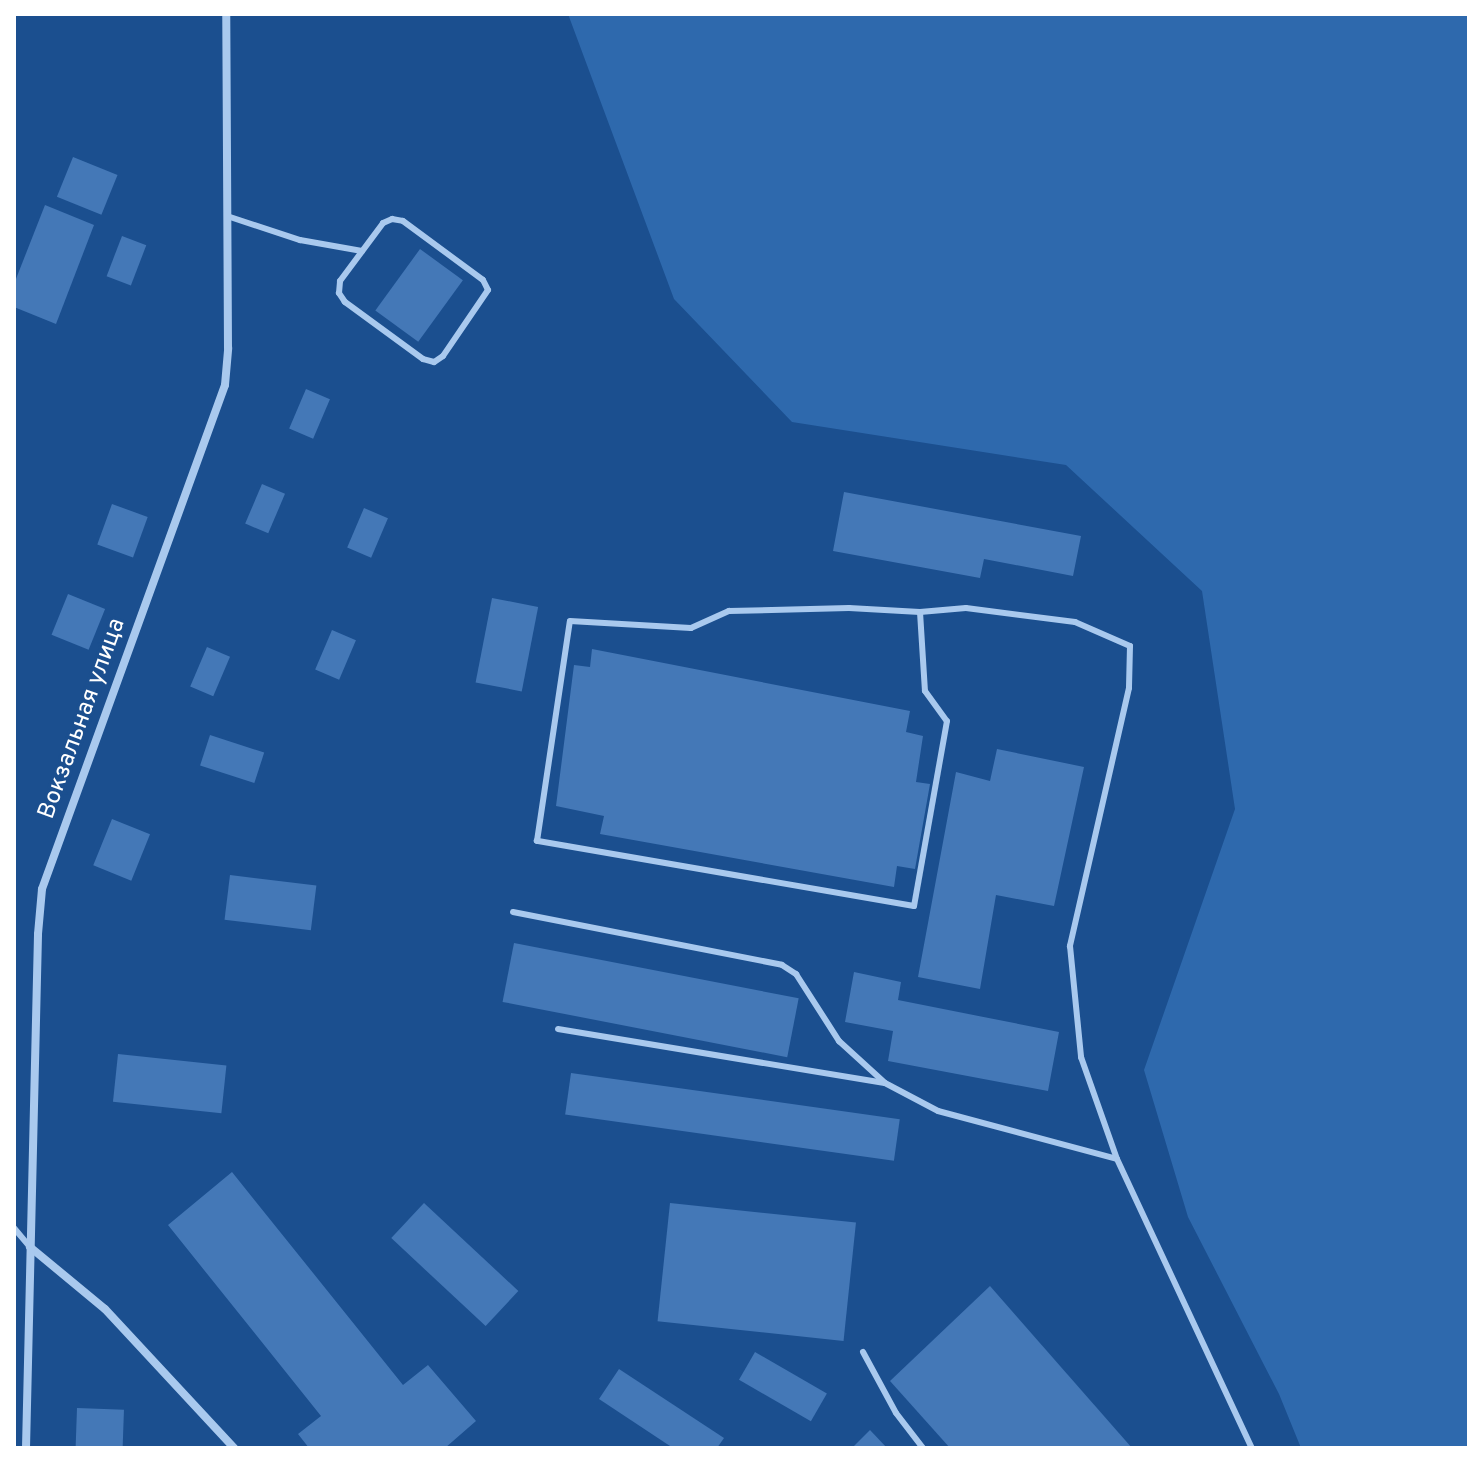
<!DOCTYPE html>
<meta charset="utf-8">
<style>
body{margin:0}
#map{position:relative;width:1483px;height:1462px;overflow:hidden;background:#1b4f8f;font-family:Overpass,sans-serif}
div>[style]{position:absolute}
.green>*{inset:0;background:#2e69ad}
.building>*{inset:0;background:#4478b7;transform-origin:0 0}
.lane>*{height:6px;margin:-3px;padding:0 3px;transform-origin:3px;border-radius:3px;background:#a9c9ee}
.street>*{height:8px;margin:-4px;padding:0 4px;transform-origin:4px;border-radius:4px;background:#a9c9ee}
span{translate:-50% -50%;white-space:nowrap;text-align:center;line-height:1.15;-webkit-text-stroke:6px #1b4f8f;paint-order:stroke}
.street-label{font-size:24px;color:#fff}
.frame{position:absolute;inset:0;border:16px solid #fff;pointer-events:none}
</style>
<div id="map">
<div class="green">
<div style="clip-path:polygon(568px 14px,1469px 14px,1469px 1448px,1301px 1448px,1279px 1394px,1188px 1217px,1144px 1070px,1235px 809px,1202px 591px,1066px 465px,792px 422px,674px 299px)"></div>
</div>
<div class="building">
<div style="left:73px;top:157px;width:48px;height:43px;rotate:22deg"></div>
<div style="clip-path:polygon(45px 205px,94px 225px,56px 324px,14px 307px,14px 284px)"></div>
<div style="left:122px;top:236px;width:26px;height:43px;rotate:21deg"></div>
<div style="left:420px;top:249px;width:53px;height:76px;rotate:36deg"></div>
<div style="left:306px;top:389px;width:26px;height:43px;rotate:23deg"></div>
<div style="left:262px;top:484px;width:25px;height:43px;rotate:23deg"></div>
<div style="clip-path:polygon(844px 492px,1081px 536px,1073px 576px,984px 559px,980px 578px,833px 551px)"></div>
<div style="left:112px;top:504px;width:38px;height:43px;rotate:20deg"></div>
<div style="left:364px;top:508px;width:26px;height:43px;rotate:23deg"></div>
<div style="left:68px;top:594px;width:40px;height:44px;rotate:22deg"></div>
<div style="left:492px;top:598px;width:47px;height:86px;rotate:11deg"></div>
<div style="left:332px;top:630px;width:26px;height:43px;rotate:23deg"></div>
<div style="left:207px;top:647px;width:25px;height:43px;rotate:23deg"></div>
<div style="clip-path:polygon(592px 649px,910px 711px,906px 732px,923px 736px,916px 782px,930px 784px,915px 869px,897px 866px,894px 887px,600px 834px,604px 816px,556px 806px,574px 665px,590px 667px)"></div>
<div style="left:210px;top:735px;width:57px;height:32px;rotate:18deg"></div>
<div style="clip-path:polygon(997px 749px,1084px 767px,1054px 906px,996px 895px,980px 989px,918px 977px,956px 772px,990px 781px)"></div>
<div style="left:112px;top:819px;width:41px;height:50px;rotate:22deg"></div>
<div style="left:230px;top:875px;width:87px;height:45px;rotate:7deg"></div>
<div style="left:514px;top:943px;width:290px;height:60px;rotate:11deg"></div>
<div style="clip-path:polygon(854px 972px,901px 982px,898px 1000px,1059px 1032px,1048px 1091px,888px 1061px,893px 1031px,845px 1022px)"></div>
<div style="left:118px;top:1054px;width:109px;height:48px;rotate:6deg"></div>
<div style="left:571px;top:1073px;width:332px;height:42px;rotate:8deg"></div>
<div style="clip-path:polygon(232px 1172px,403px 1385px,428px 1365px,476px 1421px,445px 1448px,309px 1448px,298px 1434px,321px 1416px,168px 1225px)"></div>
<div style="left:424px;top:1203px;width:129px;height:48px;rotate:43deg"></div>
<div style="left:670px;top:1203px;width:187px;height:119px;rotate:6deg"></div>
<div style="clip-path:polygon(990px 1286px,1132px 1448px,950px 1448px,890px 1381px)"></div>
<div style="left:755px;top:1352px;width:83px;height:32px;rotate:30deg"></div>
<div style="clip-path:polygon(619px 1369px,724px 1438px,717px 1448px,673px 1448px,599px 1399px)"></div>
<div style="left:77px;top:1408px;width:47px;height:40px;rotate:2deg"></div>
<div style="clip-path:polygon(870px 1430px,887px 1448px,852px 1448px)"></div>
</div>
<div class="lane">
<div style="left:227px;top:216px;width:77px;rotate:18.2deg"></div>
<div style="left:300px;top:240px;width:63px;rotate:10.1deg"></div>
<div style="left:392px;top:219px;width:11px;rotate:10deg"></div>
<div style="left:403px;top:221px;width:99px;rotate:36.4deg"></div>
<div style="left:483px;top:280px;width:11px;rotate:63deg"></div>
<div style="left:488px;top:290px;width:80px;rotate:124.3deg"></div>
<div style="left:443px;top:356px;width:11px;rotate:146deg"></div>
<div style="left:434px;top:362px;width:11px;rotate:-165deg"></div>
<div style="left:423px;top:359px;width:97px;rotate:-143.8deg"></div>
<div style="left:345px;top:302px;width:11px;rotate:-124deg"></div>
<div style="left:339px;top:293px;width:12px;rotate:-85deg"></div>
<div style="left:340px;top:281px;width:72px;rotate:-53.4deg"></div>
<div style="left:383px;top:223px;width:10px;rotate:-24deg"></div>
<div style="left:920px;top:612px;width:79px;rotate:86.4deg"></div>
<div style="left:925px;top:691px;width:37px;rotate:54deg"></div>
<div style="left:947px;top:721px;width:188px;rotate:100.1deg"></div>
<div style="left:914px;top:906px;width:383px;rotate:-170.2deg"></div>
<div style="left:537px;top:841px;width:222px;rotate:-81.5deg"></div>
<div style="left:570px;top:621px;width:121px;rotate:3.3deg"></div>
<div style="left:691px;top:628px;width:42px;rotate:-24.1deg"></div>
<div style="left:729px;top:611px;width:120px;rotate:-1.4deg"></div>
<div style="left:849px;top:608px;width:71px;rotate:3.2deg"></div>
<div style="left:920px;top:612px;width:46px;rotate:-5deg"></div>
<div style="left:966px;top:608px;width:110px;rotate:7.3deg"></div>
<div style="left:1075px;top:622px;width:60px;rotate:23.6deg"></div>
<div style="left:1130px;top:646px;width:42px;rotate:91.4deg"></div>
<div style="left:1129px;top:688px;width:265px;rotate:102.9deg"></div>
<div style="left:1070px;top:946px;width:112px;rotate:84.3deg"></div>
<div style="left:1081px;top:1057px;width:108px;rotate:70.6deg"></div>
<div style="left:1117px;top:1159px;width:319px;rotate:65deg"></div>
<div style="left:513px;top:912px;width:274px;rotate:11.1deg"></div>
<div style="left:782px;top:965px;width:17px;rotate:33deg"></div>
<div style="left:796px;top:974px;width:80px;rotate:57.3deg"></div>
<div style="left:839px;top:1041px;width:62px;rotate:42.4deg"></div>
<div style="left:558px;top:1029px;width:331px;rotate:9.4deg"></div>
<div style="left:885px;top:1083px;width:60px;rotate:27.8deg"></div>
<div style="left:938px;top:1111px;width:185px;rotate:15deg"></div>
<div style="left:14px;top:1228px;width:25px;rotate:50deg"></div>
<div style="left:863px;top:1352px;width:69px;rotate:61.6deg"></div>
<div style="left:896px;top:1413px;width:44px;rotate:52.4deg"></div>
</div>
<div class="street">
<div style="left:30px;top:1247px;width:97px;rotate:39.6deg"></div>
<div style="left:105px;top:1309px;width:190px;rotate:47.1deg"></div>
<div style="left:26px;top:1448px;width:514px;rotate:-88.66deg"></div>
<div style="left:38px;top:934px;width:45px;rotate:-84.9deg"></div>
<div style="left:42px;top:889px;width:536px;rotate:-70.04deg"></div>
<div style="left:225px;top:385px;width:37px;rotate:-85deg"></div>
<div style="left:228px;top:348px;width:334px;rotate:-90.3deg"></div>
</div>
<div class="street-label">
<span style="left:83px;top:719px;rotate:-70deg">Вокзальная улица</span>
</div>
<div class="frame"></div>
</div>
